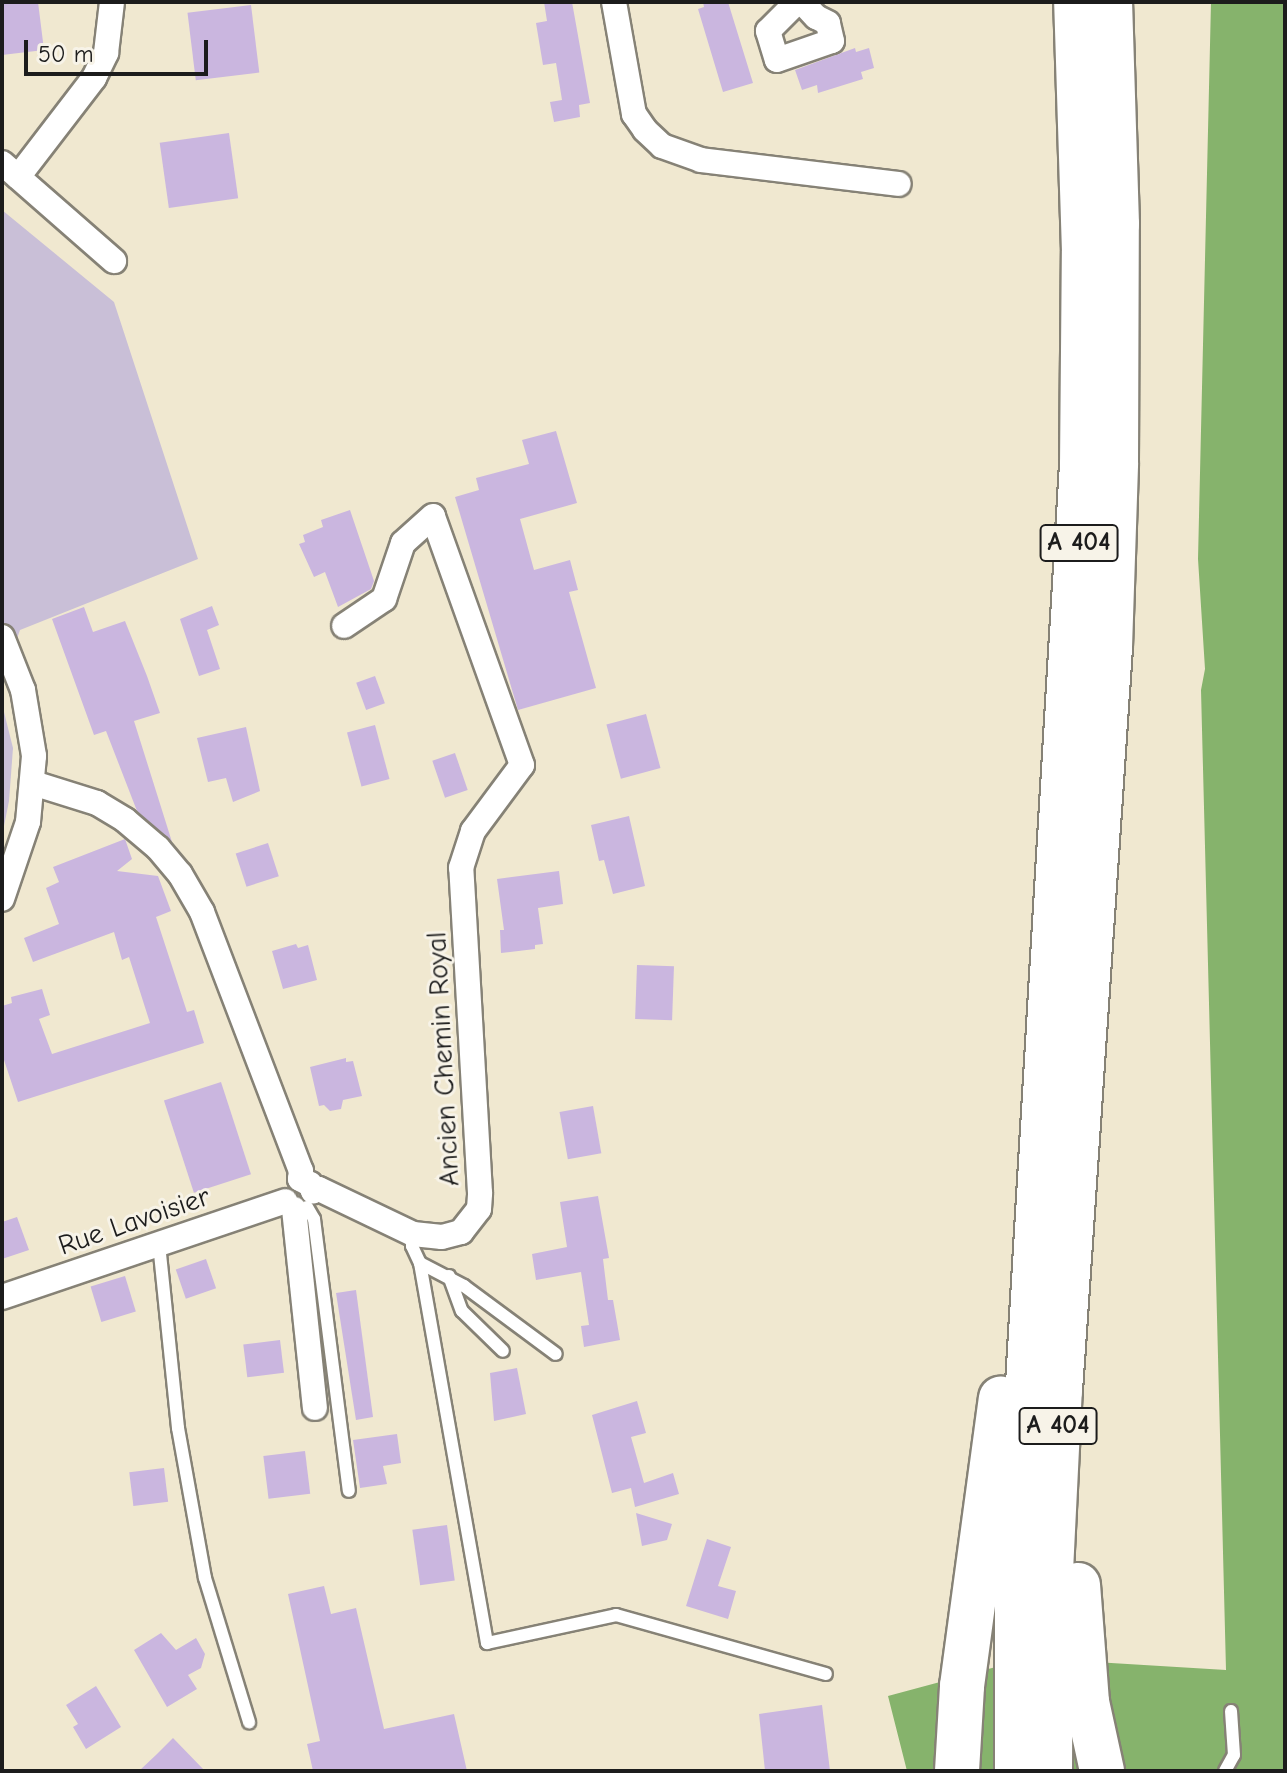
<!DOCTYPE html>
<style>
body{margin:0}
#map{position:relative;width:1287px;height:1773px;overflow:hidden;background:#f0e8d0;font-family:"Comic Neue",sans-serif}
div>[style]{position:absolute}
.industrial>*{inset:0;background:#c9bfd7}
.forest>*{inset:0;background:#86b36c}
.building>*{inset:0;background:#cab6df;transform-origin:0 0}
.roads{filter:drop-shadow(2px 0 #868276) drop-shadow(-2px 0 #868276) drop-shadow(0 2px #868276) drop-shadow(0 -2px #868276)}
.service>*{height:12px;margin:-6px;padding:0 6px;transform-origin:6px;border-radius:6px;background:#fff}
.minor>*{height:24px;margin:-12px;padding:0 12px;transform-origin:12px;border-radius:12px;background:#fff}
.motorway>*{height:44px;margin:-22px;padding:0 22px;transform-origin:22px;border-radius:22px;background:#fff}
span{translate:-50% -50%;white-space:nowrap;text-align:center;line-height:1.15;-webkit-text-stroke:6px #f7f3e8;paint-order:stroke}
.shield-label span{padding:2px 6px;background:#f7f3e8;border:2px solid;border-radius:6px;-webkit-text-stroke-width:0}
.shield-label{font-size:26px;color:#1c1c1c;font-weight:700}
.street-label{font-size:28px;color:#1c1c1c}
.frame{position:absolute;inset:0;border:4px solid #1c1c1c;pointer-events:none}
.scale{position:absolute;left:24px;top:40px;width:184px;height:36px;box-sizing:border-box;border:4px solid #1c1c1c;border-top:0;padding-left:10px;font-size:24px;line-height:28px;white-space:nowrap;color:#1c1c1c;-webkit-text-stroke:6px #f7f3e8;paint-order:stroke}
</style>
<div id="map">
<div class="industrial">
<div style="clip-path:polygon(2px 210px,114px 302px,198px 559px,20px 630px,2px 681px)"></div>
<div style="clip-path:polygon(2px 704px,13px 748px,9px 801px,2px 836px)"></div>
</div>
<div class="forest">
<div style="clip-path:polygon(1211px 2px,1285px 2px,1285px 1771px,907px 1771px,888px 1696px,1029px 1658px,1226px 1670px,1201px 690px,1205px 669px,1198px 559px)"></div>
</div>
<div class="building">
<div style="clip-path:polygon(2px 2px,38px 2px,44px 50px,2px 55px)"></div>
<div style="clip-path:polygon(544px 2px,572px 2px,590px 103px,579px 105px,580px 117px,554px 122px,550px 102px,562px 100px,556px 63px,543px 65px,536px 23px,547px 21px)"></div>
<div style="clip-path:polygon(703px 2px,728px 2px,753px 83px,723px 92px,698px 9px,704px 7px)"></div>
<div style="left:251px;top:5px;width:68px;height:64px;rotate:83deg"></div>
<div style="clip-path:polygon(855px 48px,856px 52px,869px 48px,874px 68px,861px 72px,863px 79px,818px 93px,817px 85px,802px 90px,795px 70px)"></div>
<div style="left:229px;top:133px;width:66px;height:70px;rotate:82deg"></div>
<div style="clip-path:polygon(556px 431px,577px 503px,520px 519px,534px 570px,570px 560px,578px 590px,569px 592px,596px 688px,518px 710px,455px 497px,479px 490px,476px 478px,529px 464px,522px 440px)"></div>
<div style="clip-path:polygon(350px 510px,374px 581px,371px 589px,338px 607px,325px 572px,314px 577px,299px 544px,305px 542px,303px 535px,323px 527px,321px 520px)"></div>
<div style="clip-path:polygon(212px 606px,219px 625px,207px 630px,220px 669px,199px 676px,180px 619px)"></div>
<div style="clip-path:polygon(84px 607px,93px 632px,125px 621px,147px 676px,160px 713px,134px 721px,172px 842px,137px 811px,106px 731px,94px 735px,52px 619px)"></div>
<div style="left:375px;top:676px;width:29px;height:20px;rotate:70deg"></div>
<div style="left:646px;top:714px;width:56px;height:41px;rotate:75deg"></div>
<div style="left:375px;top:725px;width:56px;height:29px;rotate:75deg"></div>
<div style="clip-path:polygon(246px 727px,260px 791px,233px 802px,226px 778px,208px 782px,197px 738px)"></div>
<div style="left:455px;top:753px;width:39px;height:24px;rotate:71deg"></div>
<div style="clip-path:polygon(629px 816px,645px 886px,613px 894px,604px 860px,599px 861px,591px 825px)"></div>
<div style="clip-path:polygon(125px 839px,132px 859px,117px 871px,158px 876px,171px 911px,156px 917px,187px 1012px,194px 1010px,204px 1043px,18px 1102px,2px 1054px,2px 1006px,12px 1003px,11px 997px,42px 989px,50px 1015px,39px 1019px,52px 1054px,150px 1023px,129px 957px,122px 960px,114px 932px,33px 962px,24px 938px,59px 924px,46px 888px,59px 882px,53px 867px)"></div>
<div style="left:268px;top:843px;width:35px;height:34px;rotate:72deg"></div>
<div style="clip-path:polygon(559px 871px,563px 904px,538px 908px,543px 944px,535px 945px,535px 949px,501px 953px,500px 930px,504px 930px,497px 879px)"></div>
<div style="clip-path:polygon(296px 944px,298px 948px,308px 945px,317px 980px,283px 989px,272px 951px)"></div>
<div style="left:637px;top:965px;width:37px;height:54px;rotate:2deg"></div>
<div style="clip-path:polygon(346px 1058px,346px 1062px,353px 1061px,362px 1096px,343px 1100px,341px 1109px,330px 1111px,324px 1105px,319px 1106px,310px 1067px)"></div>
<div style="left:221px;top:1082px;width:97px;height:60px;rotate:72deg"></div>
<div style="left:593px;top:1106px;width:48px;height:34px;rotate:80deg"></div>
<div style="clip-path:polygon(598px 1196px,609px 1258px,603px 1259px,608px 1300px,613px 1300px,620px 1340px,584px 1347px,581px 1326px,589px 1325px,581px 1272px,536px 1280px,532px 1254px,567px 1247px,560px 1202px)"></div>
<div style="clip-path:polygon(17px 1217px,29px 1250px,2px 1259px,2px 1222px)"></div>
<div style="left:206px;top:1259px;width:31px;height:32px;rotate:71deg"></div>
<div style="left:125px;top:1276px;width:37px;height:36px;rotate:73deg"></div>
<div style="clip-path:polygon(356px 1290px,373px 1417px,356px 1420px,336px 1293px)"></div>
<div style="left:280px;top:1340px;width:33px;height:37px;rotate:83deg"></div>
<div style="clip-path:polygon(517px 1368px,526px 1414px,494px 1421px,490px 1373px)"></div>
<div style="clip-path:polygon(637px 1401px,646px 1433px,631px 1437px,644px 1483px,673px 1473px,679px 1494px,635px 1507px,631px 1488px,612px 1493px,592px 1415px)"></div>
<div style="clip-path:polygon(397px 1434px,401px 1463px,383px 1466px,387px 1484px,360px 1488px,353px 1440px)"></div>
<div style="left:305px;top:1451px;width:43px;height:42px;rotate:83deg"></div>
<div style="left:164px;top:1468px;width:34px;height:35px;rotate:83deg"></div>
<div style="clip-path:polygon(636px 1513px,672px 1524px,667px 1540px,642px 1546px)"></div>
<div style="left:447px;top:1525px;width:56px;height:35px;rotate:82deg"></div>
<div style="clip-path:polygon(707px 1539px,731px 1547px,718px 1586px,736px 1591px,728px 1619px,686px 1606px)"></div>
<div style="clip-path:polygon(324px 1586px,331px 1614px,356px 1608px,384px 1729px,454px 1714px,467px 1771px,313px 1771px,307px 1744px,320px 1741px,288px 1594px)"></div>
<div style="clip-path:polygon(161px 1633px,176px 1650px,196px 1638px,205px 1654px,201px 1668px,188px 1675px,197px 1689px,167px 1707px,134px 1650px)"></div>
<div style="clip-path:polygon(96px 1686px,121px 1727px,86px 1749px,73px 1727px,78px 1724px,66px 1705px)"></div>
<div style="clip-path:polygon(822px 1705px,830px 1771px,765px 1771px,759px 1714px)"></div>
<div style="clip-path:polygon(173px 1738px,205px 1771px,139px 1771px,157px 1754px)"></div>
</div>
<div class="roads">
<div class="service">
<div style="left:307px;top:1207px;width:14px;rotate:60deg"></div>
<div style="left:314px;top:1219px;width:274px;rotate:82.7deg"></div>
<div style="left:413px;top:1234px;width:12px;rotate:95deg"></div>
<div style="left:412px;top:1246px;width:19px;rotate:65deg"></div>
<div style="left:420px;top:1263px;width:386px;rotate:80deg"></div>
<div style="left:487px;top:1643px;width:132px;rotate:-12.2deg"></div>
<div style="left:616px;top:1615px;width:218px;rotate:15.7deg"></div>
<div style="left:159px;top:1244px;width:185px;rotate:84.1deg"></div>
<div style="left:178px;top:1428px;width:152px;rotate:79.8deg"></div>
<div style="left:205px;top:1578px;width:151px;rotate:73deg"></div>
<div style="left:420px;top:1263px;width:50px;rotate:27.6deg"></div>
<div style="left:464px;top:1286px;width:114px;rotate:36.5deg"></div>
<div style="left:449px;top:1276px;width:37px;rotate:70deg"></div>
<div style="left:462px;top:1311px;width:57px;rotate:44.3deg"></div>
<div style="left:1225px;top:1771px;width:18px;rotate:-61deg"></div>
<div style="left:1234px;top:1755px;width:44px;rotate:-93.9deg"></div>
</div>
<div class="minor">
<div style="left:614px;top:2px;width:114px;rotate:79.9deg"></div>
<div style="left:634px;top:114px;width:19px;rotate:55deg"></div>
<div style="left:645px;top:130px;width:23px;rotate:43deg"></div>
<div style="left:662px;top:146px;width:41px;rotate:19.7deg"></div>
<div style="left:701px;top:160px;width:199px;rotate:6.9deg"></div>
<div style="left:797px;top:2px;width:41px;rotate:135deg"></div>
<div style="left:768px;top:31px;width:30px;rotate:73deg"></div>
<div style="left:777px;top:60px;width:58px;rotate:-19.1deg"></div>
<div style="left:832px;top:41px;width:18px;rotate:-103deg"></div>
<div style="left:828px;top:23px;width:13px;rotate:-153deg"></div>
<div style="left:816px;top:17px;width:21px;rotate:-133deg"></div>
<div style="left:2px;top:163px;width:149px;rotate:41.2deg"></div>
<div style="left:18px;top:177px;width:125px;rotate:-52.5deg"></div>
<div style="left:94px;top:78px;width:28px;rotate:-64deg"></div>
<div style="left:106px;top:53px;width:51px;rotate:-83.3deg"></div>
<div style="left:2px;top:637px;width:57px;rotate:68.4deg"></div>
<div style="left:23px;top:690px;width:67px;rotate:80.5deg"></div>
<div style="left:34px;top:756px;width:66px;rotate:95.2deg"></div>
<div style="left:28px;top:822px;width:81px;rotate:108.7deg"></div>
<div style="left:33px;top:783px;width:67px;rotate:17.4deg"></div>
<div style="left:97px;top:803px;width:33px;rotate:31deg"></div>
<div style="left:125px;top:820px;width:43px;rotate:40.3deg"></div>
<div style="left:158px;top:848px;width:34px;rotate:50deg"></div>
<div style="left:180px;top:874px;width:44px;rotate:59.9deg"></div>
<div style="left:202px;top:912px;width:277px;rotate:69.1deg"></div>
<div style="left:301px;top:1171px;width:8px;rotate:97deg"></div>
<div style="left:300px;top:1179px;width:11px;rotate:27deg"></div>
<div style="left:310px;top:1184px;width:8px;rotate:67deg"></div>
<div style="left:313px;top:1191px;width:6px;rotate:-18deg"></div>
<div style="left:319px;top:1189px;width:104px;rotate:25.6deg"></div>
<div style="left:413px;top:1234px;width:29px;rotate:6deg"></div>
<div style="left:442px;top:1237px;width:20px;rotate:-15deg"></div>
<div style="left:461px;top:1232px;width:29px;rotate:-52deg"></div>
<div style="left:479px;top:1209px;width:16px;rotate:-86deg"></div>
<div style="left:480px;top:1193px;width:326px;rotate:-93.3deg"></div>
<div style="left:461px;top:868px;width:39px;rotate:-72deg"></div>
<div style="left:473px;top:831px;width:82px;rotate:-53.4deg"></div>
<div style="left:522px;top:765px;width:264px;rotate:-109.7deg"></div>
<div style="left:433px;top:516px;width:40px;rotate:138deg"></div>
<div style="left:403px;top:543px;width:59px;rotate:108.7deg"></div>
<div style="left:384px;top:599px;width:48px;rotate:146deg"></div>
<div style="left:294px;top:1209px;width:200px;rotate:84deg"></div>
<div style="left:2px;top:1297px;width:299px;rotate:-18.7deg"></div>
</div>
<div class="motorway">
<div style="left:1078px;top:1585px;width:117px;rotate:85.6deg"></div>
<div style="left:1087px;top:1702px;width:71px;rotate:77.7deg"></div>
<div style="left:957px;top:1771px;width:85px;rotate:-86.6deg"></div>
<div style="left:962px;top:1686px;width:290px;rotate:-82.3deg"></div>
<div style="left:1017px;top:1771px;width:199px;rotate:-90deg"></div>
<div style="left:1017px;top:1572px;width:1108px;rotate:-86.64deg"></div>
<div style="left:1082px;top:466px;width:214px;rotate:-89.5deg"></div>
<div style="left:1084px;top:252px;width:250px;rotate:-91.8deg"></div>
<div style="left:1050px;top:1771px;width:200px;rotate:-89.7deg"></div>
<div style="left:1051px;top:1571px;width:181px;rotate:-87.2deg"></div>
<div style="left:1060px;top:1390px;width:745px;rotate:-86.15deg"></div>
<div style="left:1110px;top:647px;width:184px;rotate:-88.1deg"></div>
<div style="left:1116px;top:463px;width:239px;rotate:-89.8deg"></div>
<div style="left:1117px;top:224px;width:222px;rotate:-91.8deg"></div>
</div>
</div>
<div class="shield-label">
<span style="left:1079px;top:543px">A 404</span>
<span style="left:1058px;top:1426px">A 404</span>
</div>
<div class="street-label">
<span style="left:443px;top:1059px;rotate:-93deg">Ancien Chemin Royal</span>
<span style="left:134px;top:1221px;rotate:-19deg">Rue Lavoisier</span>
</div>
<div class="frame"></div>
<div class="scale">50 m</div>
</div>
